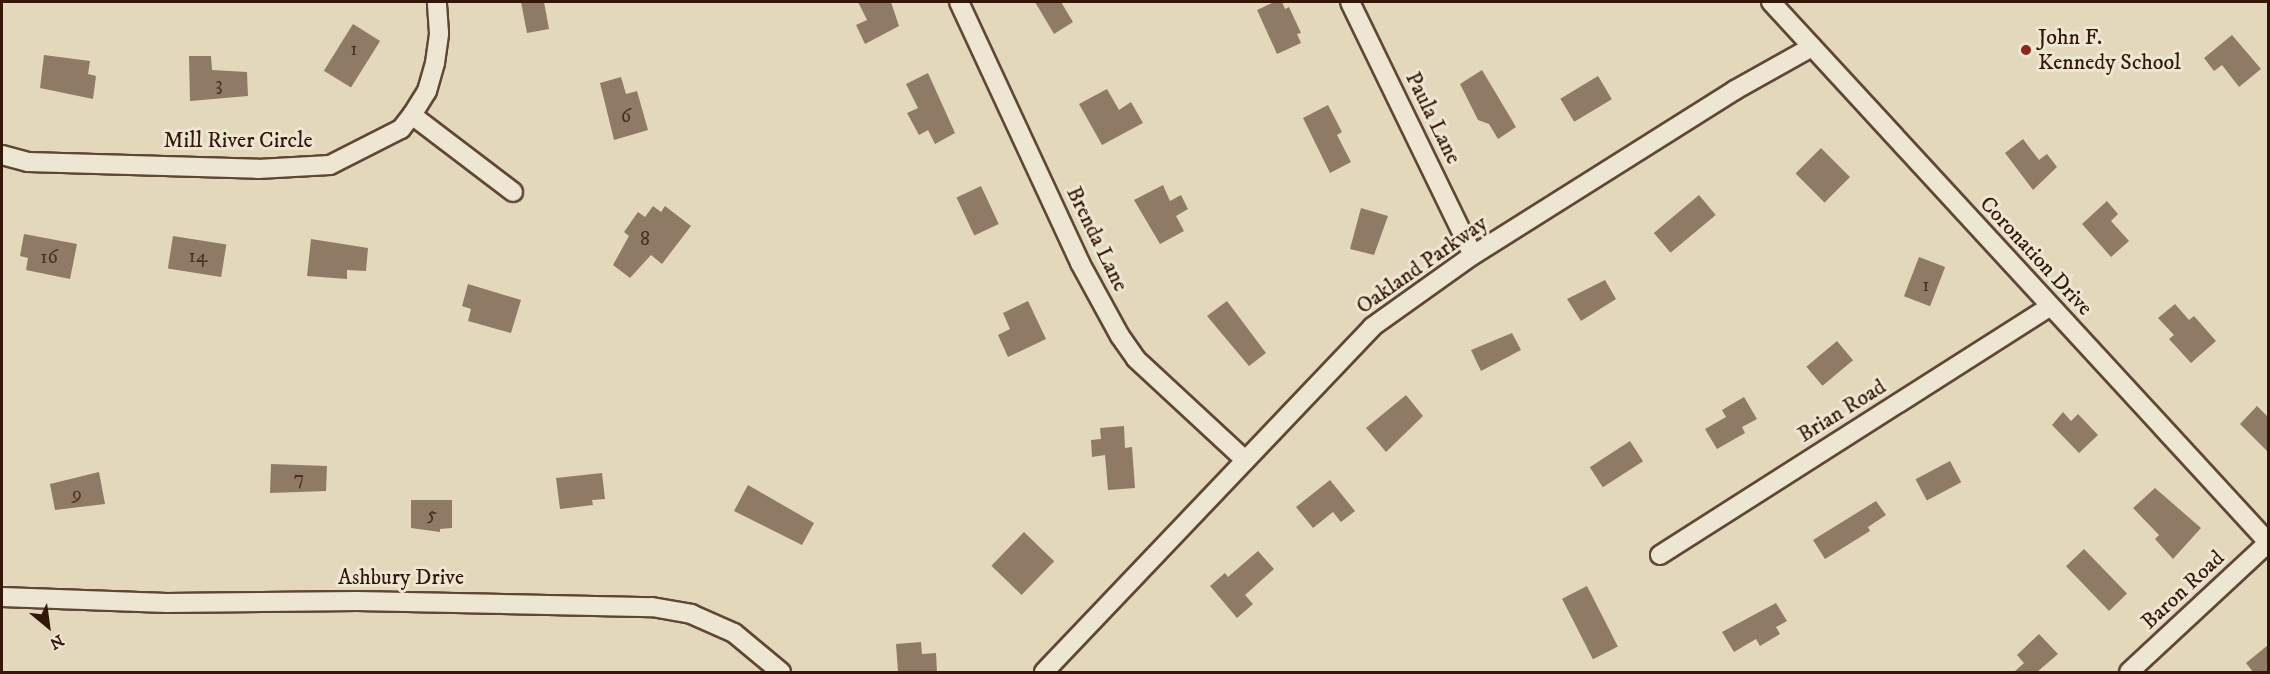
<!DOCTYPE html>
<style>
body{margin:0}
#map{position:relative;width:2270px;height:674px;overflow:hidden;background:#e3d8bc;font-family:"IM FELL DW Pica",serif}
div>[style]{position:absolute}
.building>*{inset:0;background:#8f7b65;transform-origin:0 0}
.roads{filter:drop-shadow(2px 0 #604734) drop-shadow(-2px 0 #604734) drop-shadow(0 2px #604734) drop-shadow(0 -2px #604734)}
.street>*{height:18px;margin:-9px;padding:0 9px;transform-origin:9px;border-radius:9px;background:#ede6d3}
.dots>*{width:16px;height:16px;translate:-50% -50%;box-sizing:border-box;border:3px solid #ede6d3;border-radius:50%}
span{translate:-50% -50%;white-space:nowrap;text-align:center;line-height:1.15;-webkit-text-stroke:6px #ede6d3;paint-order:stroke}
.number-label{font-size:20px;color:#4c301e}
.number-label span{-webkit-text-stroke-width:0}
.poi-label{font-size:22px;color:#351707}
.left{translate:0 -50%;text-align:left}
.street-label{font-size:22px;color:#351707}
.frame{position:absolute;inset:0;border:3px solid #351707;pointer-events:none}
.north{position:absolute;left:18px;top:596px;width:60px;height:60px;-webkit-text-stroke:4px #ede6d3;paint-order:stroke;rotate:151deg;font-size:16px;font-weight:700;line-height:24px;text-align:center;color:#351707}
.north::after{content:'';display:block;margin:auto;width:21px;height:27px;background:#351707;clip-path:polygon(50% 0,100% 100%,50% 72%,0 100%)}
</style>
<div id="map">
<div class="building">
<div style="clip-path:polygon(521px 2px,544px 2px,549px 29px,527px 33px)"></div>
<div style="clip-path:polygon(858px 2px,891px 2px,899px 26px,865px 44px,856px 25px,867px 20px)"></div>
<div style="clip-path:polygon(1035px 2px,1061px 2px,1073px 22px,1054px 34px)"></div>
<div style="clip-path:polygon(1274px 2px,1282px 2px,1285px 9px,1289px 7px,1301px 33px,1297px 34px,1301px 43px,1277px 54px,1257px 10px)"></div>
<div style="left:353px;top:24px;width:32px;height:55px;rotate:32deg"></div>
<div style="clip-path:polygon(2232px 35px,2261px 69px,2239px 87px,2222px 65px,2214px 71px,2204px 58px)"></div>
<div style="clip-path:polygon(44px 55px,90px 61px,88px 74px,96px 76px,93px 99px,40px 88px)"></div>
<div style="clip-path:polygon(189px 56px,211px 56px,212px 70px,247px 72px,248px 96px,190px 101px)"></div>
<div style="clip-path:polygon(1482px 70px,1516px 127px,1498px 139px,1489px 124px,1478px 120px,1460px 84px)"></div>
<div style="clip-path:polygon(928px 73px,955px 133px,935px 144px,928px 130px,919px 135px,907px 113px,918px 108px,906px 84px)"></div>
<div style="left:1598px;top:76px;width:27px;height:44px;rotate:59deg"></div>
<div style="clip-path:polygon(621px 77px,626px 94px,637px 91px,648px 130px,614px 140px,600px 83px)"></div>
<div style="clip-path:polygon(1107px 89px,1119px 110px,1131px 102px,1143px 123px,1102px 145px,1079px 104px)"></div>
<div style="clip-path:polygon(1328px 105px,1342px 132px,1337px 135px,1351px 162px,1330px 173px,1303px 118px)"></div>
<div style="clip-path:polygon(2023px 139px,2039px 160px,2047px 154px,2057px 167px,2033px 190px,2005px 153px)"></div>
<div style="left:1821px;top:148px;width:41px;height:36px;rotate:45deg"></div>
<div style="clip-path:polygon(1163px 185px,1170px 201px,1181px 195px,1188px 209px,1176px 216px,1184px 231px,1160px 244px,1134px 200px)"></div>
<div style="left:981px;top:186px;width:42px;height:27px;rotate:65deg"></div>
<div style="left:1699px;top:195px;width:26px;height:59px;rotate:50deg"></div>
<div style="clip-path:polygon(2107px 201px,2118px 214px,2111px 221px,2129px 241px,2111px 257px,2082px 224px)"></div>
<div style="clip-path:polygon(653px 206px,661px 212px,665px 206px,691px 226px,662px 264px,651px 255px,630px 278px,613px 265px,629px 236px,624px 232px,638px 212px,645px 217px)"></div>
<div style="clip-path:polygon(1361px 208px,1388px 216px,1374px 255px,1350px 249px)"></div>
<div style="clip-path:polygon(24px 234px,77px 244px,70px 279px,26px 270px,28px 258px,20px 256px)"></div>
<div style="left:173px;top:236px;width:54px;height:33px;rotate:9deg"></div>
<div style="clip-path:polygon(311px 239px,368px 248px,366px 271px,347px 270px,347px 279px,307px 276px)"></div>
<div style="left:1919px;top:257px;width:28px;height:42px;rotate:21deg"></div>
<div style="clip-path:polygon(1605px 280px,1616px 299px,1581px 321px,1567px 299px)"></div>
<div style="clip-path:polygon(468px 284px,521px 300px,511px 333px,468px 321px,471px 309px,462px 306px)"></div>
<div style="clip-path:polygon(1028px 301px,1046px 339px,1008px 357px,998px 335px,1010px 329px,1003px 313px)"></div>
<div style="clip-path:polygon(1227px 301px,1266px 353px,1249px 366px,1207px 316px)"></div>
<div style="clip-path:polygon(2175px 304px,2189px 320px,2194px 316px,2216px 341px,2191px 363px,2169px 339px,2174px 335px,2158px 318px)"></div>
<div style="clip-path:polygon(1512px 333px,1521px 350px,1481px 371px,1471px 350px)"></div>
<div style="left:1837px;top:341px;width:25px;height:40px;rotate:50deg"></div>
<div style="clip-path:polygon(1406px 395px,1423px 416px,1386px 452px,1366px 428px)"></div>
<div style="clip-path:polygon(1744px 397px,1757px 419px,1742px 427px,1745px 433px,1717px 449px,1705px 429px,1726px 417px,1722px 410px)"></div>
<div style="clip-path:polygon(2257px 406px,2268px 417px,2268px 452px,2240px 424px)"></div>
<div style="clip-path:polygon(2063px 412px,2071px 421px,2078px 414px,2098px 435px,2079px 453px,2052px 425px)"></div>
<div style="clip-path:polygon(1124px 426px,1125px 448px,1132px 447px,1135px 488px,1108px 490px,1105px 455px,1092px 457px,1091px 440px,1101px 439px,1100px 428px)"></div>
<div style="left:1630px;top:441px;width:24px;height:48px;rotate:57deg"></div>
<div style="left:1950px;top:461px;width:24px;height:39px;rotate:62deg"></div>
<div style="clip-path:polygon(271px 464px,327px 466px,326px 491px,270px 493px)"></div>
<div style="clip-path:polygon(99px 472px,105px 504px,55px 510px,50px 484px)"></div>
<div style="clip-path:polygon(602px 473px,605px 499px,592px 500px,593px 505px,560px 509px,556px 478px)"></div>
<div style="clip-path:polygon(1330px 480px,1355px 511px,1341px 522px,1333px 512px,1313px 528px,1296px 507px)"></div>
<div style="clip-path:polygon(748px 485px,814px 523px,802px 545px,734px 511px)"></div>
<div style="clip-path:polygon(2155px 488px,2201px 528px,2173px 559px,2155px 539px,2159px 535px,2133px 508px)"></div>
<div style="clip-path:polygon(411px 500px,452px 500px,452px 528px,440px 529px,440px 532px,411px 528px)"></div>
<div style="clip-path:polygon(1876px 501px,1886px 515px,1868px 527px,1870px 531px,1825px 559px,1813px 540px)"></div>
<div style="left:1024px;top:532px;width:42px;height:47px;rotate:44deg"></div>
<div style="left:2084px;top:549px;width:62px;height:25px;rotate:46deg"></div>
<div style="clip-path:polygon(1258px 551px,1274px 569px,1245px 595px,1253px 604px,1237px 618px,1210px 586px,1225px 573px,1228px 577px)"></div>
<div style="left:1587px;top:586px;width:68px;height:28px;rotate:63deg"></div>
<div style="clip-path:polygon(1776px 603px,1787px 621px,1776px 627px,1780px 634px,1760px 646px,1756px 639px,1734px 652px,1722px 632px)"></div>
<div style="clip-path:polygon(2039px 634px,2058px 654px,2037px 672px,2014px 672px,2024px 663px,2017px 655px)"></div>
<div style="clip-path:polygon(921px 642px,922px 654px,936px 653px,937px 672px,898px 672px,896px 644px)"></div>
<div style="clip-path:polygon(2268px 645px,2268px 672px,2253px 672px,2246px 663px)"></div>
</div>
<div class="roads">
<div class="street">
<div style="left:959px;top:2px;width:288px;rotate:65.1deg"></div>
<div style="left:1080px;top:263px;width:83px;rotate:61.3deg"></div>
<div style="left:1120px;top:336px;width:28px;rotate:55deg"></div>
<div style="left:1136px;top:359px;width:149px;rotate:42.8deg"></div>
<div style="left:1350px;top:2px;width:281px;rotate:64.1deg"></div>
<div style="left:1771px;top:2px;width:734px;rotate:47.37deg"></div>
<div style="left:412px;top:115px;width:127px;rotate:37.3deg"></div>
<div style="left:2px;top:155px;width:27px;rotate:15deg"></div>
<div style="left:28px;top:162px;width:230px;rotate:1.7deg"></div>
<div style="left:258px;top:169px;width:72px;rotate:-3.2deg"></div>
<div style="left:330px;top:165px;width:80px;rotate:-26.9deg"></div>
<div style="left:401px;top:129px;width:18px;rotate:-52deg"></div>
<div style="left:412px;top:115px;width:28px;rotate:-58deg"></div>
<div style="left:427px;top:91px;width:29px;rotate:-74deg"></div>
<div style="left:435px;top:63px;width:30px;rotate:-82deg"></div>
<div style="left:439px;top:33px;width:31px;rotate:-94deg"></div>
<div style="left:1660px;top:555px;width:462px;rotate:-32.5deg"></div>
<div style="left:2px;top:597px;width:165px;rotate:2.1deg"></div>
<div style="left:167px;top:603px;width:190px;rotate:-0.6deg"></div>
<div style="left:357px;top:601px;width:295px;rotate:1.2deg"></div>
<div style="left:652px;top:607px;width:40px;rotate:10deg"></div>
<div style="left:691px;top:614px;width:47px;rotate:23.8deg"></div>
<div style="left:734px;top:633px;width:61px;rotate:39.7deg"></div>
<div style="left:1044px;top:672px;width:476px;rotate:-46.4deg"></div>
<div style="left:1372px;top:327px;width:124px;rotate:-35.5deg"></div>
<div style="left:1473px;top:255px;width:310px;rotate:-32.2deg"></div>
<div style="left:1735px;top:90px;width:88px;rotate:-29.2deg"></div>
<div style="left:2129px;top:672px;width:190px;rotate:-42.9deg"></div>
</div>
</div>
<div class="dots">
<div style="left:2026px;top:50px;background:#8f2418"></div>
</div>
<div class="number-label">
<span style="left:354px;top:49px">1</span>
<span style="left:219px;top:84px">3</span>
<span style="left:626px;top:116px">6</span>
<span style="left:645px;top:239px">8</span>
<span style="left:198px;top:256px">14</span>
<span style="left:49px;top:257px">16</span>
<span style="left:1926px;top:285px">1</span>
<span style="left:299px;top:478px">7</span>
<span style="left:77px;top:494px">9</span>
<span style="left:432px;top:514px">5</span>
</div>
<div class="poi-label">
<span class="left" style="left:2038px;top:50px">John F.<br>Kennedy School</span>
</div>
<div class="street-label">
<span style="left:1433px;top:118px;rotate:64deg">Paula Lane</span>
<span style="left:238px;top:141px">Mill River Circle</span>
<span style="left:1097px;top:239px;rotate:64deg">Brenda Lane</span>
<span style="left:2036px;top:256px;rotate:47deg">Coronation Drive</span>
<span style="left:1422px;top:265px;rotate:-35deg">Oakland Parkway</span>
<span style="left:1842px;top:411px;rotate:-32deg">Brian Road</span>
<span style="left:401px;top:578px">Ashbury Drive</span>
<span style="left:2183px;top:590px;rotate:-43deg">Baron Road</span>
</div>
<div class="frame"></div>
<div class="north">N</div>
</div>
